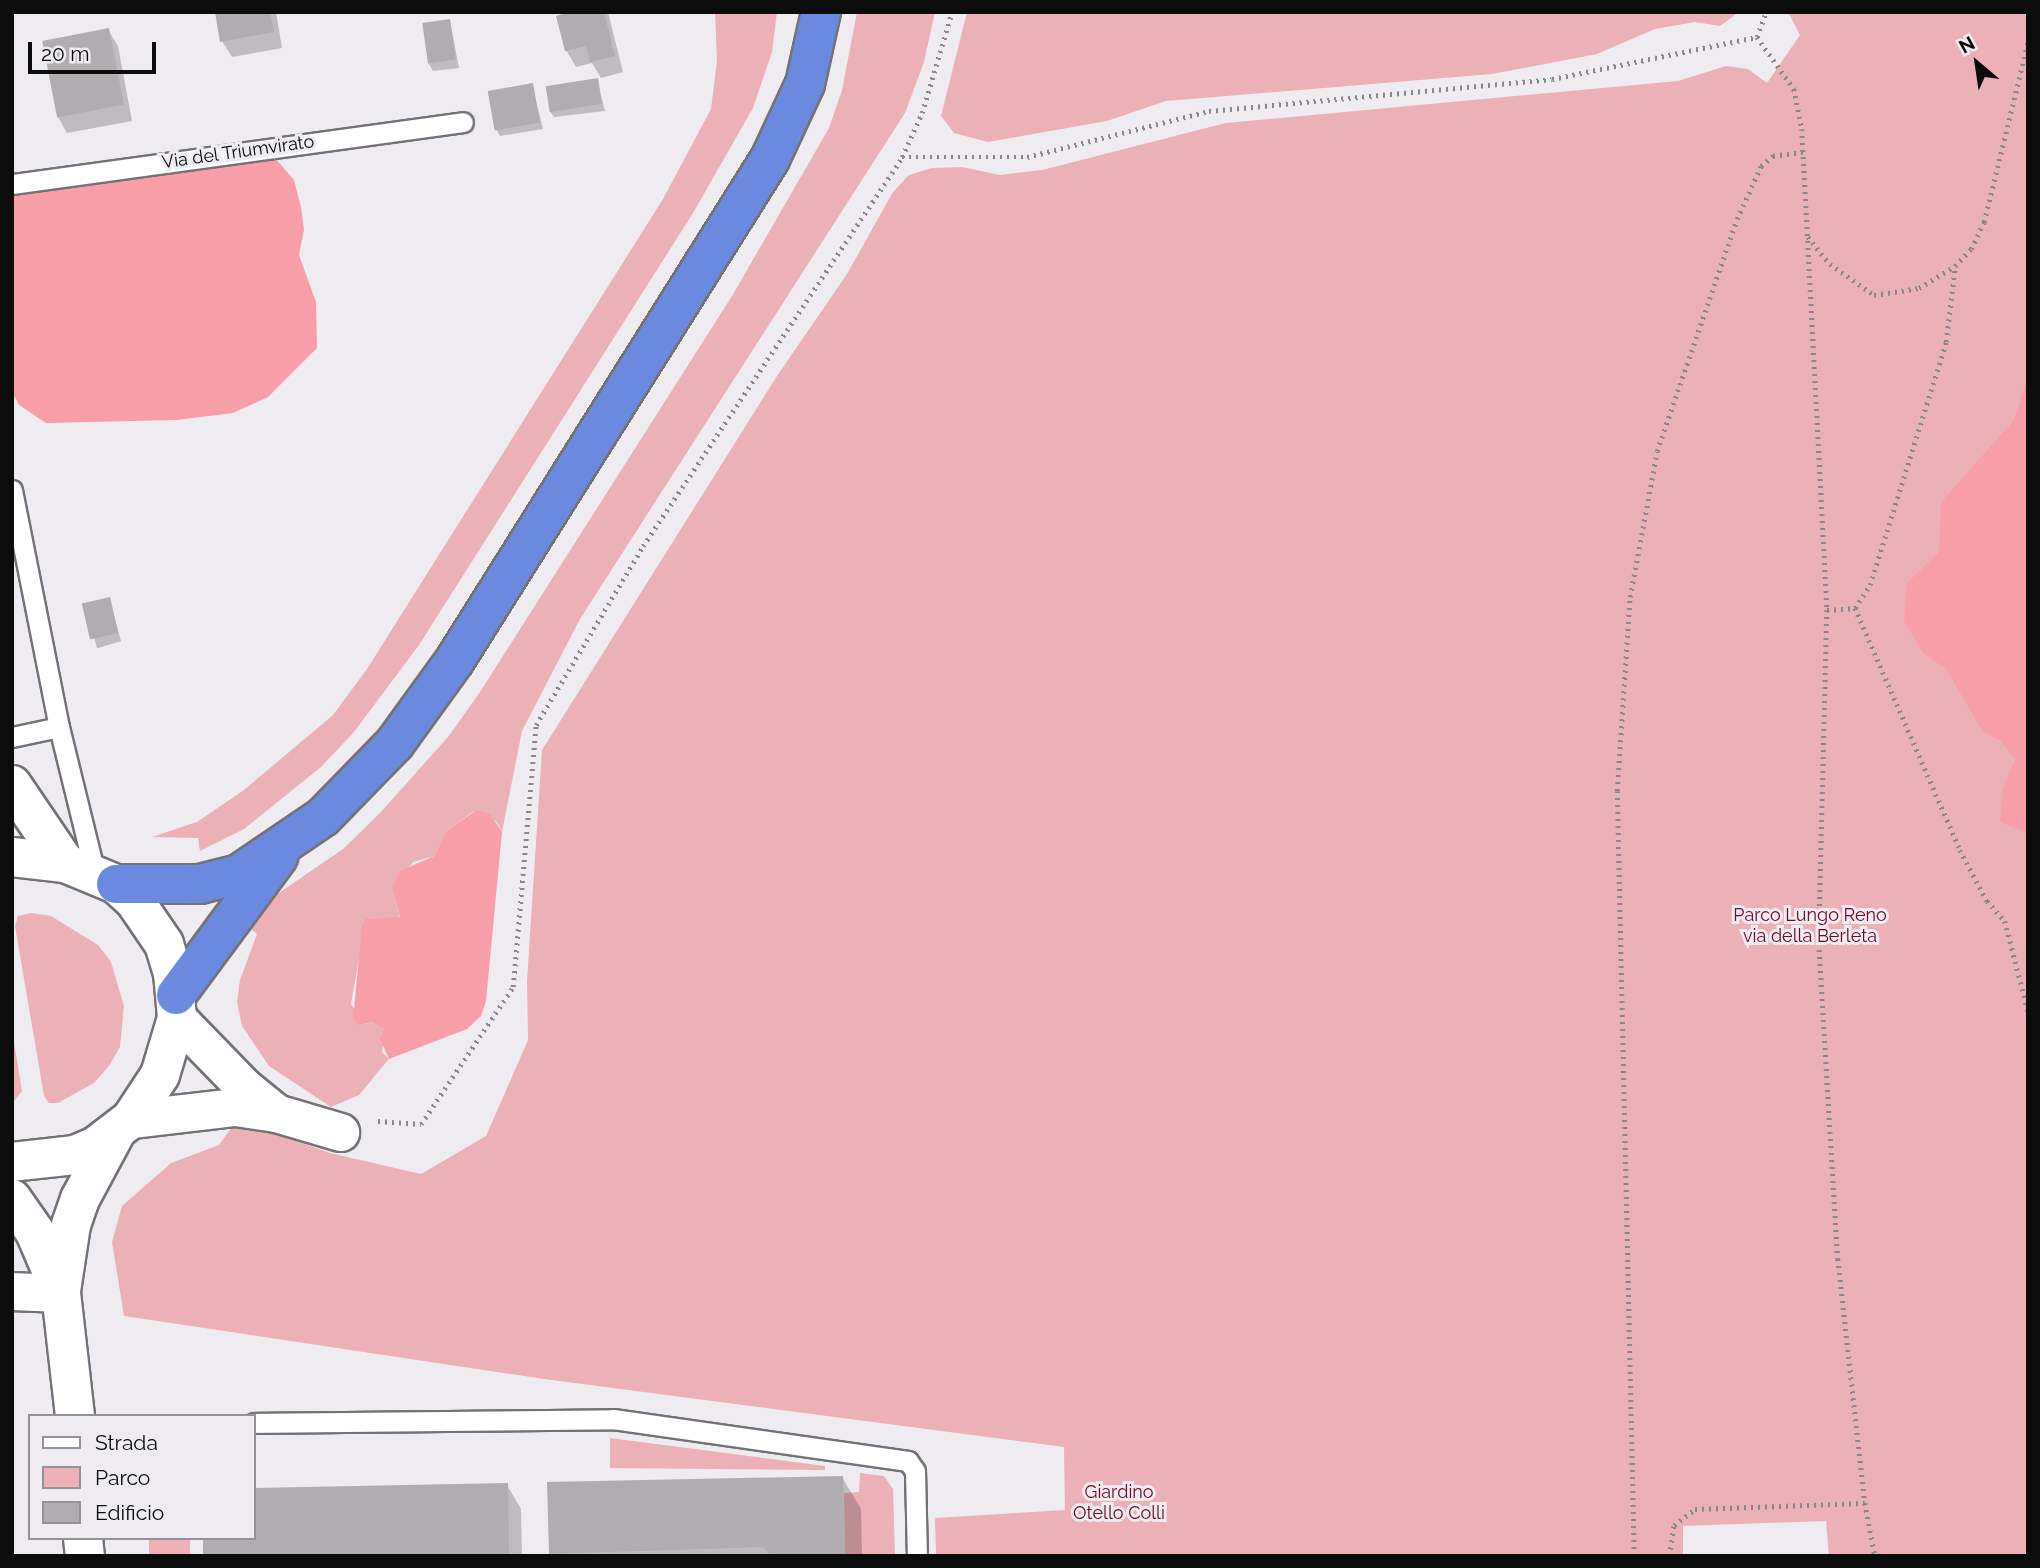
<!DOCTYPE html>
<style>
body{margin:0}
#map{position:relative;width:2040px;height:1568px;overflow:hidden;background:#eeecf1;font-family:Raleway,sans-serif}
div>[style]{position:absolute}
.green>*{inset:0;background:#ecb1b7;transform-origin:0 0}
.forest>*{inset:0;background:#f89ea9}
.shadow>*{inset:0;background:#0003;transform-origin:0 0}
.building>*{inset:0;background:#b0acaf;transform-origin:0 0}
.path>*{height:4.5px;margin-top:-2.25px;transform-origin:0;background:repeating-linear-gradient(90deg,#88878a 0 2px,transparent 0 7px)}
.roads{filter:drop-shadow(2px 0 #747276) drop-shadow(-2px 0 #747276) drop-shadow(0 2px #747276) drop-shadow(0 -2px #747276)}
.lane>*{height:19px;margin:-9.5px;padding:0 9.5px;transform-origin:9.5px;border-radius:9.5px;background:#fff}
.street>*{height:37px;margin:-18.5px;padding:0 18.5px;transform-origin:18.5px;border-radius:18.5px;background:#fff}
.secondary>*{height:38px;margin:-19px;padding:0 19px;transform-origin:19px;border-radius:19px;background:#fff}
.highway>*{height:38px;margin:-19px;padding:0 19px;transform-origin:19px;border-radius:19px;background:#6a89df}
span{translate:-50% -50%;white-space:nowrap;text-align:center;line-height:1.15;-webkit-text-stroke:6px #eeecf1;paint-order:stroke}
.street-label{font-size:18px;color:#0c0c0d}
.park-label{font-size:18px;color:#730728}
.frame{position:absolute;inset:0;border:14px solid #0c0c0d;pointer-events:none}
.legend{position:absolute;left:28px;top:1414px;width:228px;height:126px;box-sizing:border-box;background:#eeecf1;border:2px solid #949296;margin:0;padding:9px 12px;list-style:none;font-size:21px;color:#0c0c0d}
.legend li{display:flex;align-items:center;gap:14px;height:35px}
.legend b{width:35px;border:2px solid #949296}
.north{position:absolute;left:1942px;top:28px;width:70px;height:70px;-webkit-text-stroke:5px #eeecf1;paint-order:stroke;rotate:331deg;font-size:19px;font-weight:700;line-height:28px;text-align:center;color:#0c0c0d}
.north::after{content:'';display:block;margin:auto;width:24px;height:32px;background:#0c0c0d;clip-path:polygon(50% 0,100% 100%,50% 72%,0 100%)}
.scale{position:absolute;left:28px;top:42px;width:128px;height:32px;box-sizing:border-box;border:4px solid #0c0c0d;border-top:0;padding-left:9px;font-size:21px;line-height:24px;white-space:nowrap;color:#0c0c0d;-webkit-text-stroke:5px #eeecf1;paint-order:stroke}
</style>
<div id="map">
<div class="green">
<div style="clip-path:polygon(715px 12px,777px 12px,772px 52px,753px 108px,693px 213px,419px 645px,354px 732px,321px 767px,244px 829px,200px 851px,198px 838px,152px 837px,197px 822px,244px 790px,333px 715px,367px 669px,663px 199px,711px 109px,717px 61px)"></div>
<div style="clip-path:polygon(857px 12px,935px 12px,924px 62px,905px 113px,580px 619px,522px 731px,502px 832px,497px 822px,477px 810px,470px 814px,446px 831px,434px 856px,413px 862px,392px 889px,400px 918px,366px 919px,351px 1004px,365px 1024px,372px 1022px,385px 1029px,382px 1052px,389px 1059px,359px 1095px,331px 1107px,269px 1066px,242px 1026px,237px 1002px,240px 980px,257px 934px,244px 923px,260px 906px,343px 849px,379px 814px,448px 737px,480px 692px,732px 296px,829px 128px,842px 90px)"></div>
<div style="clip-path:polygon(967px 12px,1739px 12px,1720px 26px,1695px 22px,1655px 29px,1597px 54px,1492px 74px,1166px 101px,1107px 121px,988px 142px,954px 133px,941px 116px)"></div>
<div style="clip-path:polygon(1788px 12px,2028px 12px,2028px 1556px,1829px 1556px,1826px 1521px,1683px 1526px,1683px 1556px,936px 1556px,935px 1518px,1065px 1510px,1064px 1447px,544px 1379px,124px 1316px,112px 1242px,122px 1206px,171px 1163px,219px 1145px,237px 1120px,330px 1153px,421px 1174px,486px 1136px,528px 1040px,527px 981px,542px 750px,777px 376px,847px 274px,893px 192px,909px 175px,932px 168px,962px 167px,1000px 175px,1042px 170px,1226px 123px,1678px 81px,1726px 66px,1748px 69px,1767px 83px,1800px 35px)"></div>
<div style="clip-path:polygon(31px 913px,51px 916px,98px 945px,111px 962px,124px 1006px,120px 1047px,109px 1066px,94px 1083px,58px 1103px,49px 1103px,44px 1096px,15px 926px,18px 916px)"></div>
<div style="clip-path:polygon(12px 1029px,22px 1091px,12px 1104px)"></div>
<div style="clip-path:polygon(610px 1438px,825px 1466px,825px 1470px,610px 1468px)"></div>
<div style="clip-path:polygon(860px 1473px,884px 1476px,893px 1489px,895px 1556px,845px 1556px,844px 1493px,859px 1492px)"></div>
<div style="left:149px;top:1538px;width:41px;height:18px"></div>
</div>
<div class="forest">
<div style="clip-path:polygon(276px 159px,294px 180px,301px 207px,304px 230px,299px 255px,316px 302px,317px 348px,268px 397px,233px 413px,177px 420px,46px 423px,19px 405px,12px 392px,12px 195px)"></div>
<div style="clip-path:polygon(2028px 376px,2028px 834px,2000px 822px,2003px 788px,2015px 760px,2001px 741px,1983px 732px,1946px 669px,1923px 653px,1904px 621px,1907px 583px,1939px 552px,1941px 502px,2014px 420px)"></div>
<div style="clip-path:polygon(477px 810px,490px 814px,502px 832px,486px 1001px,481px 1016px,467px 1029px,389px 1059px,380px 1039px,384px 1029px,372px 1022px,359px 1025px,353px 1019px,362px 926px,365px 919px,400px 917px,392px 889px,400px 871px,434px 856px,446px 831px)"></div>
</div>
<div class="shadow">
<div style="clip-path:polygon(217px 12px,276px 12px,282px 48px,232px 57px,222px 41px)"></div>
<div style="clip-path:polygon(576px 12px,608px 12px,623px 72px,601px 78px,592px 63px,576px 67px,566px 50px)"></div>
<div style="clip-path:polygon(450px 21px,459px 68px,433px 71px,429px 64px)"></div>
<div style="clip-path:polygon(108px 30px,118px 46px,132px 121px,67px 133px,58px 117px,44px 42px)"></div>
<div style="clip-path:polygon(597px 80px,605px 111px,554px 117px,549px 110px)"></div>
<div style="clip-path:polygon(532px 85px,543px 129px,500px 136px,496px 129px)"></div>
<div style="left:109px;top:599px;width:44px;height:25px;rotate:74deg"></div>
<div style="clip-path:polygon(842px 1477px,861px 1509px,862px 1556px,551px 1554px)"></div>
<div style="clip-path:polygon(507px 1485px,521px 1509px,522px 1556px,205px 1556px,254px 1538px,254px 1489px)"></div>
</div>
<div class="building">
<div style="clip-path:polygon(215px 12px,270px 12px,274px 32px,220px 42px)"></div>
<div style="clip-path:polygon(569px 12px,604px 12px,615px 56px,590px 62px,586px 46px,565px 51px,556px 16px)"></div>
<div style="left:450px;top:19px;width:41px;height:28px;rotate:82deg"></div>
<div style="left:109px;top:28px;width:78px;height:68px;rotate:79deg"></div>
<div style="left:598px;top:78px;width:26px;height:53px;rotate:81deg"></div>
<div style="left:533px;top:83px;width:40px;height:46px;rotate:80deg"></div>
<div style="left:110px;top:597px;width:37px;height:29px;rotate:77deg"></div>
<div style="clip-path:polygon(843px 1476px,845px 1556px,771px 1556px,763px 1547px,549px 1554px,547px 1482px)"></div>
<div style="clip-path:polygon(508px 1483px,509px 1555px,203px 1556px,203px 1538px,254px 1538px,254px 1488px)"></div>
</div>
<div class="path">
<div style="left:1757px;top:37px;width:64px;rotate:54.6deg"></div>
<div style="left:1794px;top:89px;width:41px;rotate:78.7deg"></div>
<div style="left:1802px;top:129px;width:482px;rotate:87deg"></div>
<div style="left:1827px;top:610px;width:333px;rotate:91.4deg"></div>
<div style="left:1819px;top:943px;width:317px;rotate:86.6deg"></div>
<div style="left:1838px;top:1259px;width:245px;rotate:83.7deg"></div>
<div style="left:1865px;top:1503px;width:54px;rotate:79.3deg"></div>
<div style="left:902px;top:157px;width:125px"></div>
<div style="left:1027px;top:157px;width:188px;rotate:-14.2deg"></div>
<div style="left:1209px;top:111px;width:344px;rotate:-5.3deg"></div>
<div style="left:1552px;top:79px;width:209px;rotate:-11.6deg"></div>
<div style="left:1757px;top:37px;width:27px;rotate:-70deg"></div>
<div style="left:1808px;top:237px;width:35px;rotate:51deg"></div>
<div style="left:1830px;top:264px;width:54px;rotate:35.2deg"></div>
<div style="left:1874px;top:295px;width:46px;rotate:-8.8deg"></div>
<div style="left:1919px;top:288px;width:42px;rotate:-31.4deg"></div>
<div style="left:1955px;top:266px;width:23px;rotate:-47deg"></div>
<div style="left:1971px;top:249px;width:30px;rotate:-64deg"></div>
<div style="left:1984px;top:222px;width:186px;rotate:-76.3deg"></div>
<div style="left:1855px;top:608px;width:264px;rotate:66.5deg"></div>
<div style="left:1960px;top:850px;width:58px;rotate:62.1deg"></div>
<div style="left:1987px;top:901px;width:27px;rotate:48deg"></div>
<div style="left:2005px;top:921px;width:93px;rotate:75.7deg"></div>
<div style="left:1827px;top:610px;width:28px;rotate:-4deg"></div>
<div style="left:1855px;top:608px;width:27px;rotate:-57deg"></div>
<div style="left:1870px;top:585px;width:255px;rotate:-72.6deg"></div>
<div style="left:1946px;top:342px;width:77px;rotate:-83.2deg"></div>
<div style="left:378px;top:1121px;width:43px;rotate:4deg"></div>
<div style="left:421px;top:1124px;width:165px;rotate:-56.1deg"></div>
<div style="left:513px;top:987px;width:263px;rotate:-85deg"></div>
<div style="left:536px;top:725px;width:209px;rotate:-59.1deg"></div>
<div style="left:643px;top:546px;width:467px;rotate:-56.3deg"></div>
<div style="left:902px;top:157px;width:48px;rotate:-65.6deg"></div>
<div style="left:922px;top:113px;width:105px;rotate:-73.5deg"></div>
<div style="left:1634px;top:1556px;width:765px;rotate:-91.27deg"></div>
<div style="left:1617px;top:791px;width:194px;rotate:-86.2deg"></div>
<div style="left:1630px;top:597px;width:148px;rotate:-79.5deg"></div>
<div style="left:1657px;top:451px;width:245px;rotate:-71deg"></div>
<div style="left:1737px;top:219px;width:58px;rotate:-65.6deg"></div>
<div style="left:1761px;top:166px;width:16px;rotate:-40deg"></div>
<div style="left:1773px;top:156px;width:30px;rotate:-8deg"></div>
<div style="left:1669px;top:1556px;width:31px;rotate:-81deg"></div>
<div style="left:1674px;top:1525px;width:26px;rotate:-37deg"></div>
<div style="left:1695px;top:1509px;width:170px;rotate:-2deg"></div>
</div>
<div class="roads">
<div class="lane">
<div style="left:12px;top:184px;width:455px;rotate:-7.8deg"></div>
<div style="left:12px;top:490px;width:242px;rotate:78.8deg"></div>
<div style="left:12px;top:737px;width:48px;rotate:-12deg"></div>
<div style="left:59px;top:727px;width:151px;rotate:76.2deg"></div>
<div style="left:254px;top:1423px;width:359px;rotate:-0.6deg"></div>
<div style="left:613px;top:1419px;width:298px;rotate:8.1deg"></div>
<div style="left:908px;top:1461px;width:12px;rotate:55deg"></div>
<div style="left:915px;top:1471px;width:85px;rotate:88.7deg"></div>
</div>
<div class="street">
<div style="left:177px;top:1018px;width:96px;rotate:45.8deg"></div>
<div style="left:244px;top:1087px;width:40px;rotate:39deg"></div>
<div style="left:131px;top:1119px;width:105px;rotate:-6.6deg"></div>
<div style="left:235px;top:1107px;width:41px;rotate:8.3deg"></div>
<div style="left:276px;top:1113px;width:67px;rotate:16.5deg"></div>
<div style="left:12px;top:1291px;width:49px;rotate:2.3deg"></div>
</div>
<div class="secondary">
<div style="left:12px;top:785px;width:94px;rotate:55.8deg"></div>
<div style="left:12px;top:857px;width:53px;rotate:6.5deg"></div>
<div style="left:65px;top:863px;width:55px;rotate:22.4deg"></div>
<div style="left:116px;top:884px;width:24px;rotate:42deg"></div>
<div style="left:134px;top:900px;width:53px;rotate:55.7deg"></div>
<div style="left:164px;top:944px;width:30px;rotate:73deg"></div>
<div style="left:173px;top:973px;width:45px;rotate:84.9deg"></div>
<div style="left:177px;top:1018px;width:59px;rotate:106.6deg"></div>
<div style="left:160px;top:1075px;width:53px;rotate:123.4deg"></div>
<div style="left:131px;top:1119px;width:44px;rotate:142.4deg"></div>
<div style="left:96px;top:1146px;width:23px;rotate:157deg"></div>
<div style="left:75px;top:1155px;width:63px;rotate:173.7deg"></div>
<div style="left:12px;top:1199px;width:40px;rotate:55.1deg"></div>
<div style="left:35px;top:1232px;width:66px;rotate:66.9deg"></div>
<div style="left:61px;top:1293px;width:124px;rotate:83.5deg"></div>
<div style="left:61px;top:1291px;width:67px;rotate:-81.4deg"></div>
<div style="left:71px;top:1225px;width:28px;rotate:-71deg"></div>
<div style="left:80px;top:1199px;width:76px;rotate:-61.8deg"></div>
<div style="left:83px;top:1538px;width:18px;rotate:84deg"></div>
</div>
<div class="highway">
<div style="left:116px;top:884px;width:84px"></div>
<div style="left:200px;top:884px;width:40px;rotate:-14.4deg"></div>
<div style="left:239px;top:874px;width:102px;rotate:-34.2deg"></div>
<div style="left:323px;top:817px;width:103px;rotate:-45.8deg"></div>
<div style="left:395px;top:743px;width:102px;rotate:-54.1deg"></div>
<div style="left:455px;top:660px;width:592px;rotate:-57.84deg"></div>
<div style="left:770px;top:159px;width:83px;rotate:-65deg"></div>
<div style="left:805px;top:84px;width:74px;rotate:-77.5deg"></div>
<div style="left:176px;top:995px;width:172px;rotate:-53.5deg"></div>
</div>
</div>
<div class="street-label">
<span style="left:238px;top:152px;rotate:-8deg">Via del Triumvirato</span>
</div>
<div class="park-label">
<span style="left:1810px;top:926px">Parco Lungo Reno<br>via della Berleta</span>
<span style="left:1119px;top:1503px">Giardino<br>Otello Colli</span>
</div>
<div class="frame"></div>
<ul class="legend">
<li><b style="height:9px;background:#fff"></b>Strada</li>
<li><b style="height:19px;background:#ecb1b7"></b>Parco</li>
<li><b style="height:19px;background:#b0acaf"></b>Edificio</li>
</ul>
<div class="north">N</div>
<div class="scale">20 m</div>
</div>
